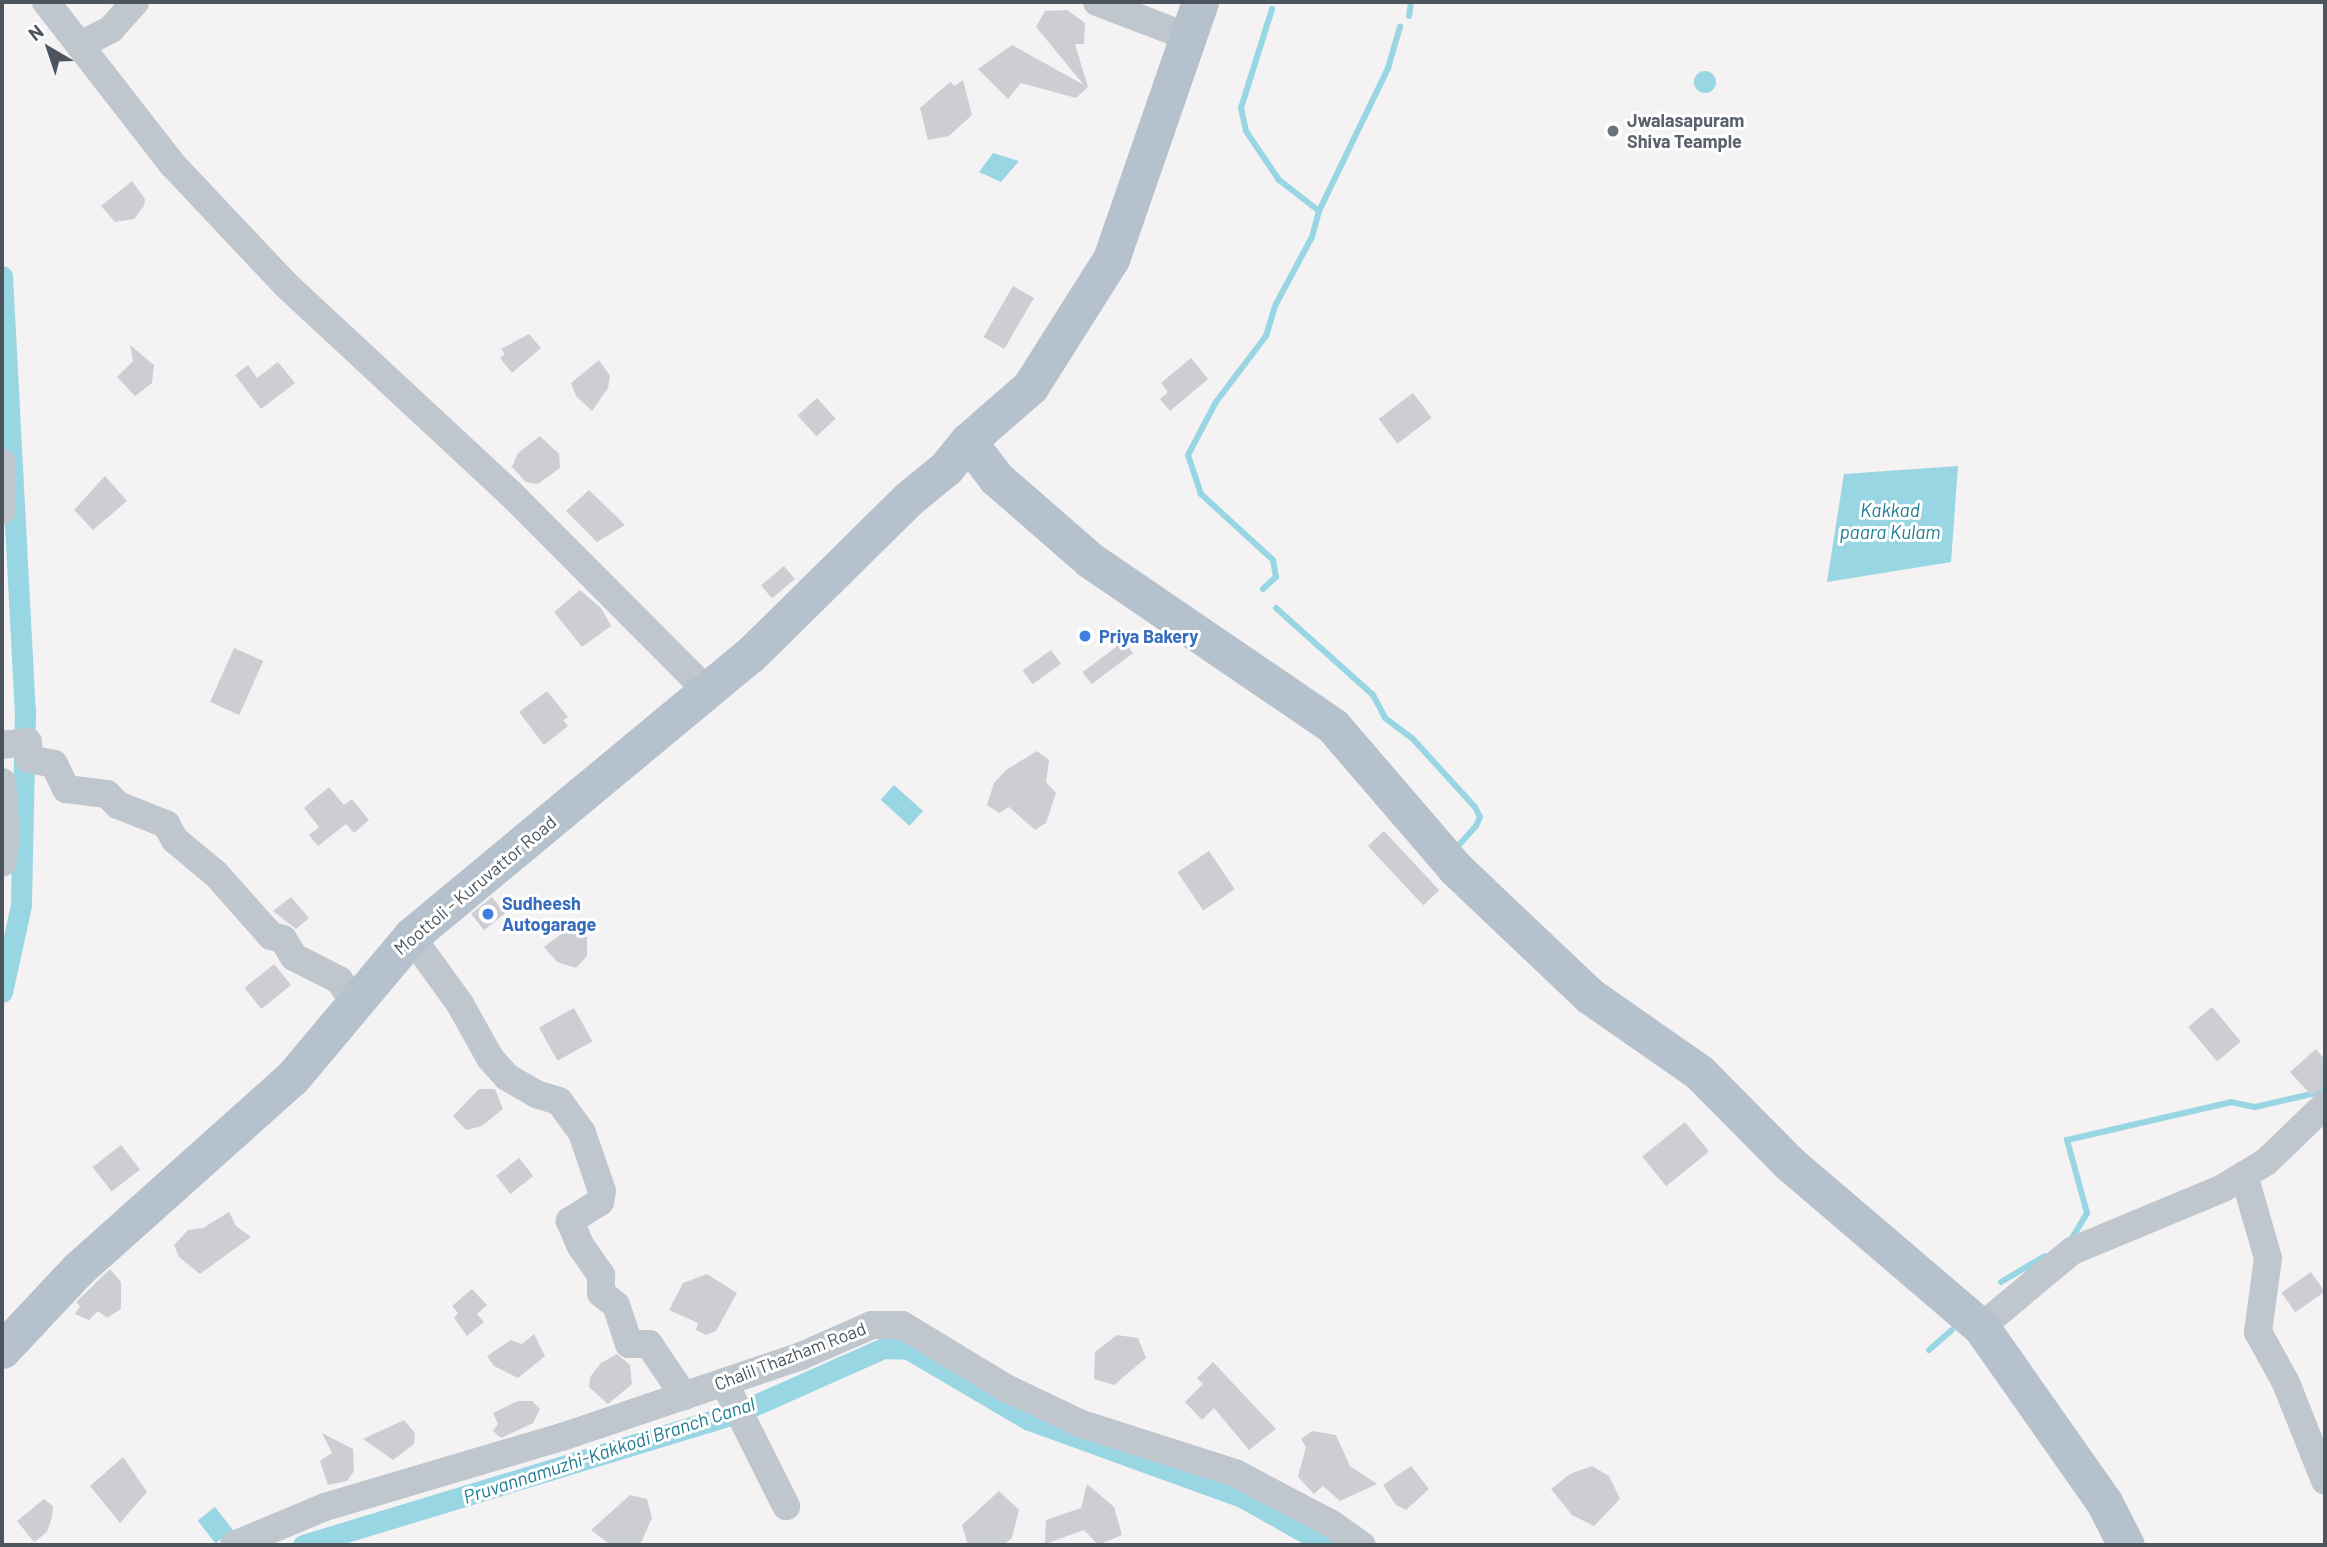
<!DOCTYPE html>
<style>
body{margin:0}
#map{position:relative;width:2327px;height:1547px;overflow:hidden;background:#f4f2f2;font-family:Barlow,sans-serif}
div>[style]{position:absolute}
.water>*{inset:0;background:#98d6e3;transform-origin:0 0}
.round{border-radius:50%}
.stream>*{height:6px;margin:-3px;padding:0 3px;transform-origin:3px;border-radius:3px;background:#98d6e3}
.canal>*{height:21px;margin:-10.5px;padding:0 10.5px;transform-origin:10.5px;border-radius:10.5px;background:#98d6e3}
.building>*{inset:0;background:#cdced4;transform-origin:0 0}
.minor>*{height:28px;margin:-14px;padding:0 14px;transform-origin:14px;border-radius:14px;background:#bfc6cd}
.major>*{height:37px;margin:-18.5px;padding:0 18.5px;transform-origin:18.5px;border-radius:18.5px;background:#b5c2cd}
.dots>*{width:19px;height:19px;translate:-50% -50%;box-sizing:border-box;border:4px solid #fff;border-radius:50%}
span{translate:-50% -50%;white-space:nowrap;text-align:center;line-height:1.15;-webkit-text-stroke:6px #fff;paint-order:stroke}
.worship-label{font-size:18px;color:#5b616d;font-weight:700}
.left{translate:0 -50%;text-align:left}
.shop-label{font-size:18px;color:#366cbe;font-weight:700}
.street-label{font-size:18px;color:#4c555d}
.water-label{font-size:19px;color:#1c7c91;font-style:italic}
.frame{position:absolute;inset:0;border:4px solid #4c555d;pointer-events:none}
.north{position:absolute;left:14px;top:14px;width:70px;height:70px;-webkit-text-stroke:5px #fff;paint-order:stroke;rotate:321deg;font-size:19px;font-weight:700;line-height:28px;text-align:center;color:#4c555d}
.north::after{content:'';display:block;margin:auto;width:24px;height:32px;background:#4c555d;clip-path:polygon(50% 0,100% 100%,50% 72%,0 100%)}
</style>
<div id="map">
<div class="water">
<div class="round" style="left:1694px;top:71px;width:22px;height:22px"></div>
<div style="clip-path:polygon(993px 153px,1019px 161px,1001px 182px,979px 172px)"></div>
<div style="clip-path:polygon(1958px 466px,1951px 562px,1827px 582px,1844px 474px)"></div>
<div style="left:894px;top:785px;width:39px;height:20px;rotate:42deg"></div>
<div style="left:215px;top:1507px;width:29px;height:22px;rotate:52deg"></div>
</div>
<div class="stream">
<div style="left:1409px;top:16px;width:14px;rotate:-82deg"></div>
<div style="left:1319px;top:211px;width:159px;rotate:-64.2deg"></div>
<div style="left:1388px;top:68px;width:43px;rotate:-73.7deg"></div>
<div style="left:1263px;top:589px;width:18px;rotate:-43deg"></div>
<div style="left:1276px;top:577px;width:17px;rotate:-100deg"></div>
<div style="left:1273px;top:560px;width:98px;rotate:-137.5deg"></div>
<div style="left:1201px;top:494px;width:41px;rotate:-108.4deg"></div>
<div style="left:1188px;top:455px;width:60px;rotate:-62.2deg"></div>
<div style="left:1216px;top:402px;width:83px;rotate:-52.9deg"></div>
<div style="left:1266px;top:336px;width:34px;rotate:-73deg"></div>
<div style="left:1276px;top:304px;width:76px;rotate:-61.8deg"></div>
<div style="left:1312px;top:237px;width:27px;rotate:-75deg"></div>
<div style="left:1319px;top:211px;width:51px;rotate:-142.2deg"></div>
<div style="left:1279px;top:180px;width:59px;rotate:-124deg"></div>
<div style="left:1246px;top:131px;width:24px;rotate:-102deg"></div>
<div style="left:1241px;top:108px;width:104px;rotate:-72.6deg"></div>
<div style="left:1276px;top:608px;width:130px;rotate:41.9deg"></div>
<div style="left:1373px;top:695px;width:26px;rotate:62deg"></div>
<div style="left:1385px;top:718px;width:34px;rotate:37deg"></div>
<div style="left:1412px;top:738px;width:93px;rotate:47.6deg"></div>
<div style="left:1475px;top:807px;width:11px;rotate:63deg"></div>
<div style="left:1480px;top:817px;width:10px;rotate:114deg"></div>
<div style="left:1476px;top:826px;width:31px;rotate:132deg"></div>
<div style="left:2072px;top:1238px;width:29px;rotate:-59deg"></div>
<div style="left:2087px;top:1213px;width:76px;rotate:-105.3deg"></div>
<div style="left:2067px;top:1140px;width:168px;rotate:-13deg"></div>
<div style="left:2231px;top:1102px;width:25px;rotate:12deg"></div>
<div style="left:2255px;top:1107px;width:72px;rotate:-12.9deg"></div>
<div style="left:2001px;top:1282px;width:51px;rotate:-30.6deg"></div>
<div style="left:1929px;top:1350px;width:30px;rotate:-41deg"></div>
</div>
<div class="canal">
<div style="left:2px;top:276px;width:436px;rotate:87deg"></div>
<div style="left:25px;top:711px;width:194px;rotate:91.2deg"></div>
<div style="left:21px;top:905px;width:89px;rotate:102.3deg"></div>
<div style="left:303px;top:1545px;width:454px;rotate:-16.9deg"></div>
<div style="left:737px;top:1413px;width:161px;rotate:-23.9deg"></div>
<div style="left:884px;top:1348px;width:24px;rotate:2deg"></div>
<div style="left:908px;top:1349px;width:140px;rotate:30.4deg"></div>
<div style="left:1029px;top:1420px;width:229px;rotate:19.9deg"></div>
<div style="left:1244px;top:1498px;width:95px;rotate:29.5deg"></div>
</div>
<div class="building">
<div style="clip-path:polygon(1067px 10px,1085px 23px,1084px 44px,1075px 44px,1088px 87px,1076px 98px,1021px 83px,1008px 99px,978px 69px,1012px 45px,1084px 85px,1036px 27px,1045px 11px)"></div>
<div style="clip-path:polygon(963px 80px,972px 115px,949px 136px,928px 140px,920px 108px,950px 82px,955px 86px)"></div>
<div style="clip-path:polygon(132px 181px,145px 199px,144px 206px,134px 219px,115px 222px,101px 206px)"></div>
<div style="left:1013px;top:286px;width:24px;height:59px;rotate:30deg"></div>
<div style="clip-path:polygon(529px 334px,541px 348px,512px 373px,500px 358px,505px 354px,501px 349px)"></div>
<div style="clip-path:polygon(130px 345px,154px 365px,152px 383px,135px 396px,117px 377px,133px 361px)"></div>
<div style="clip-path:polygon(1191px 358px,1208px 379px,1170px 411px,1160px 399px,1168px 392px,1161px 383px)"></div>
<div style="clip-path:polygon(599px 360px,610px 376px,608px 388px,592px 411px,576px 396px,571px 383px)"></div>
<div style="clip-path:polygon(278px 362px,295px 383px,261px 409px,235px 375px,248px 365px,257px 378px)"></div>
<div style="left:1413px;top:393px;width:31px;height:43px;rotate:53deg"></div>
<div style="left:817px;top:398px;width:28px;height:26px;rotate:48deg"></div>
<div style="clip-path:polygon(540px 436px,559px 454px,560px 468px,538px 484px,526px 482px,512px 467px,518px 453px)"></div>
<div style="clip-path:polygon(105px 476px,127px 501px,93px 530px,74px 510px)"></div>
<div style="clip-path:polygon(589px 490px,625px 525px,597px 542px,566px 511px)"></div>
<div style="left:784px;top:566px;width:17px;height:30px;rotate:50deg"></div>
<div style="clip-path:polygon(580px 590px,601px 608px,611px 626px,582px 647px,554px 612px)"></div>
<div style="left:1124px;top:641px;width:15px;height:52px;rotate:53deg"></div>
<div style="left:234px;top:648px;width:32px;height:59px;rotate:24deg"></div>
<div style="left:1051px;top:650px;width:17px;height:35px;rotate:54deg"></div>
<div style="clip-path:polygon(547px 691px,568px 717px,563px 720px,568px 726px,544px 745px,519px 712px)"></div>
<div style="clip-path:polygon(1037px 751px,1049px 760px,1046px 782px,1056px 793px,1046px 823px,1035px 830px,1009px 807px,999px 813px,987px 805px,994px 783px,1006px 770px)"></div>
<div style="clip-path:polygon(329px 787px,344px 805px,352px 799px,369px 820px,354px 833px,346px 824px,318px 846px,309px 835px,319px 827px,304px 808px)"></div>
<div style="left:1384px;top:831px;width:81px;height:22px;rotate:47deg"></div>
<div style="left:1209px;top:851px;width:46px;height:38px;rotate:56deg"></div>
<div style="clip-path:polygon(291px 897px,309px 918px,296px 929px,273px 911px)"></div>
<div style="left:492px;top:897px;width:21px;height:27px;rotate:51deg"></div>
<div style="clip-path:polygon(569px 928px,587px 937px,587px 956px,576px 968px,557px 962px,544px 947px)"></div>
<div style="left:274px;top:964px;width:27px;height:38px;rotate:51deg"></div>
<div style="left:2212px;top:1007px;width:45px;height:31px;rotate:50deg"></div>
<div style="left:574px;top:1008px;width:38px;height:40px;rotate:61deg"></div>
<div style="clip-path:polygon(2316px 1049px,2325px 1060px,2325px 1087px,2311px 1095px,2290px 1072px)"></div>
<div style="clip-path:polygon(479px 1089px,495px 1089px,503px 1109px,482px 1126px,466px 1130px,453px 1116px)"></div>
<div style="left:1685px;top:1122px;width:38px;height:55px;rotate:51deg"></div>
<div style="left:121px;top:1145px;width:31px;height:36px;rotate:52deg"></div>
<div style="left:519px;top:1158px;width:23px;height:29px;rotate:52deg"></div>
<div style="clip-path:polygon(229px 1212px,236px 1226px,251px 1237px,200px 1274px,179px 1257px,174px 1245px,188px 1230px,203px 1228px)"></div>
<div style="clip-path:polygon(110px 1269px,121px 1282px,121px 1309px,107px 1318px,98px 1311px,89px 1320px,75px 1314px,80px 1306px,76px 1302px)"></div>
<div style="left:2311px;top:1272px;width:24px;height:36px;rotate:55deg"></div>
<div style="clip-path:polygon(707px 1274px,737px 1293px,716px 1331px,706px 1335px,696px 1330px,698px 1323px,669px 1310px,683px 1283px)"></div>
<div style="clip-path:polygon(472px 1289px,487px 1305px,477px 1314px,484px 1322px,467px 1336px,454px 1318px,458px 1313px,452px 1306px)"></div>
<div style="clip-path:polygon(534px 1334px,545px 1356px,518px 1378px,494px 1366px,487px 1356px,511px 1340px,522px 1344px)"></div>
<div style="clip-path:polygon(1117px 1335px,1138px 1338px,1146px 1358px,1114px 1385px,1094px 1379px,1095px 1352px)"></div>
<div style="clip-path:polygon(617px 1354px,630px 1365px,632px 1384px,608px 1404px,589px 1387px,590px 1377px,601px 1363px)"></div>
<div style="clip-path:polygon(1213px 1362px,1276px 1429px,1249px 1450px,1214px 1408px,1202px 1420px,1185px 1402px,1203px 1384px,1197px 1378px)"></div>
<div style="clip-path:polygon(518px 1401px,532px 1401px,540px 1409px,533px 1423px,501px 1438px,493px 1431px,498px 1424px,493px 1413px)"></div>
<div style="clip-path:polygon(404px 1420px,415px 1433px,414px 1444px,393px 1460px,363px 1439px)"></div>
<div style="clip-path:polygon(1312px 1431px,1336px 1435px,1350px 1466px,1377px 1484px,1340px 1501px,1323px 1486px,1314px 1494px,1298px 1477px,1306px 1447px,1301px 1439px)"></div>
<div style="clip-path:polygon(322px 1433px,353px 1449px,354px 1471px,347px 1481px,328px 1485px,320px 1461px,332px 1453px)"></div>
<div style="clip-path:polygon(123px 1457px,147px 1492px,120px 1523px,90px 1486px)"></div>
<div style="clip-path:polygon(1411px 1466px,1429px 1489px,1406px 1510px,1396px 1505px,1383px 1485px)"></div>
<div style="clip-path:polygon(1592px 1466px,1609px 1476px,1620px 1499px,1594px 1526px,1572px 1515px,1551px 1489px,1570px 1474px)"></div>
<div style="clip-path:polygon(1087px 1484px,1114px 1507px,1122px 1535px,1098px 1545px,1084px 1530px,1045px 1544px,1046px 1520px,1081px 1508px)"></div>
<div style="clip-path:polygon(999px 1491px,1019px 1510px,1012px 1538px,1003px 1545px,968px 1545px,962px 1525px)"></div>
<div style="clip-path:polygon(630px 1495px,647px 1499px,652px 1518px,640px 1545px,611px 1545px,591px 1530px)"></div>
<div style="clip-path:polygon(44px 1499px,53px 1506px,52px 1517px,47px 1532px,34px 1542px,17px 1521px)"></div>
</div>
<div class="minor">
<div style="left:46px;top:2px;width:207px;rotate:52.1deg"></div>
<div style="left:173px;top:165px;width:163px;rotate:46.7deg"></div>
<div style="left:285px;top:284px;width:307px;rotate:42.9deg"></div>
<div style="left:510px;top:493px;width:276px;rotate:45.1deg"></div>
<div style="left:1097px;top:2px;width:97px;rotate:21deg"></div>
<div style="left:80px;top:45px;width:35px;rotate:-27deg"></div>
<div style="left:111px;top:29px;width:36px;rotate:-48deg"></div>
<div style="left:2px;top:463px;width:48px;rotate:90deg"></div>
<div style="left:2px;top:745px;width:26px;rotate:-7deg"></div>
<div style="left:28px;top:742px;width:17px;rotate:87deg"></div>
<div style="left:29px;top:759px;width:25px;rotate:11deg"></div>
<div style="left:54px;top:764px;width:28px;rotate:64deg"></div>
<div style="left:66px;top:789px;width:41px;rotate:7deg"></div>
<div style="left:107px;top:794px;width:16px;rotate:45deg"></div>
<div style="left:118px;top:805px;width:52px;rotate:21.6deg"></div>
<div style="left:166px;top:824px;width:18px;rotate:61deg"></div>
<div style="left:175px;top:840px;width:53px;rotate:39.7deg"></div>
<div style="left:216px;top:874px;width:83px;rotate:48.4deg"></div>
<div style="left:271px;top:936px;width:12px;rotate:14deg"></div>
<div style="left:283px;top:939px;width:21px;rotate:59deg"></div>
<div style="left:294px;top:957px;width:51px;rotate:27.1deg"></div>
<div style="left:339px;top:980px;width:21px;rotate:55deg"></div>
<div style="left:351px;top:997px;width:8px;rotate:7deg"></div>
<div style="left:2px;top:782px;width:54px;rotate:85.8deg"></div>
<div style="left:6px;top:836px;width:27px;rotate:98deg"></div>
<div style="left:411px;top:936px;width:84px;rotate:54.2deg"></div>
<div style="left:460px;top:1004px;width:62px;rotate:60.9deg"></div>
<div style="left:490px;top:1058px;width:25px;rotate:48deg"></div>
<div style="left:507px;top:1077px;width:34px;rotate:30deg"></div>
<div style="left:536px;top:1094px;width:24px;rotate:17deg"></div>
<div style="left:559px;top:1101px;width:39px;rotate:54deg"></div>
<div style="left:582px;top:1133px;width:61px;rotate:71deg"></div>
<div style="left:602px;top:1191px;width:11px;rotate:100deg"></div>
<div style="left:600px;top:1202px;width:36px;rotate:148deg"></div>
<div style="left:570px;top:1221px;width:26px;rotate:67deg"></div>
<div style="left:580px;top:1245px;width:37px;rotate:55deg"></div>
<div style="left:601px;top:1275px;width:18px;rotate:90deg"></div>
<div style="left:601px;top:1293px;width:19px;rotate:39deg"></div>
<div style="left:616px;top:1305px;width:41px;rotate:71.6deg"></div>
<div style="left:629px;top:1344px;width:20px"></div>
<div style="left:649px;top:1344px;width:63px;rotate:56.1deg"></div>
<div style="left:2244px;top:1175px;width:86px;rotate:73.9deg"></div>
<div style="left:2268px;top:1258px;width:75px;rotate:97.7deg"></div>
<div style="left:2258px;top:1332px;width:58px;rotate:61.2deg"></div>
<div style="left:2286px;top:1383px;width:105px;rotate:68.3deg"></div>
<div style="left:1981px;top:1327px;width:119px;rotate:-39.9deg"></div>
<div style="left:2072px;top:1251px;width:164px;rotate:-22.6deg"></div>
<div style="left:2223px;top:1188px;width:50px;rotate:-31.2deg"></div>
<div style="left:2266px;top:1162px;width:82px;rotate:-44deg"></div>
<div style="left:724px;top:1382px;width:139px;rotate:63.4deg"></div>
<div style="left:234px;top:1545px;width:99px;rotate:-22.7deg"></div>
<div style="left:325px;top:1507px;width:247px;rotate:-16.5deg"></div>
<div style="left:562px;top:1437px;width:252px;rotate:-18.7deg"></div>
<div style="left:801px;top:1356px;width:77px;rotate:-23.6deg"></div>
<div style="left:872px;top:1325px;width:30px"></div>
<div style="left:902px;top:1325px;width:122px;rotate:31.2deg"></div>
<div style="left:1006px;top:1388px;width:81px;rotate:25.6deg"></div>
<div style="left:1079px;top:1423px;width:164px;rotate:17.8deg"></div>
<div style="left:1235px;top:1473px;width:107px;rotate:27.8deg"></div>
<div style="left:1330px;top:1523px;width:39px;rotate:35deg"></div>
</div>
<div class="major">
<div style="left:968px;top:441px;width:46px;rotate:52.9deg"></div>
<div style="left:996px;top:478px;width:125px;rotate:41.1deg"></div>
<div style="left:1090px;top:560px;width:294px;rotate:34.3deg"></div>
<div style="left:1333px;top:726px;width:187px;rotate:49.3deg"></div>
<div style="left:1455px;top:868px;width:186px;rotate:43.5deg"></div>
<div style="left:1590px;top:996px;width:133px;rotate:34.9deg"></div>
<div style="left:1699px;top:1072px;width:128px;rotate:45.3deg"></div>
<div style="left:1789px;top:1163px;width:253px;rotate:40.5deg"></div>
<div style="left:1981px;top:1327px;width:214px;rotate:54.9deg"></div>
<div style="left:2104px;top:1502px;width:48px;rotate:62.9deg"></div>
<div style="left:2px;top:1350px;width:110px;rotate:-46.8deg"></div>
<div style="left:77px;top:1270px;width:288px;rotate:-41.8deg"></div>
<div style="left:292px;top:1078px;width:185px;rotate:-50deg"></div>
<div style="left:411px;top:936px;width:440px;rotate:-39.7deg"></div>
<div style="left:750px;top:655px;width:222px;rotate:-44.6deg"></div>
<div style="left:908px;top:499px;width:49px;rotate:-39.2deg"></div>
<div style="left:946px;top:468px;width:35px;rotate:-51deg"></div>
<div style="left:968px;top:441px;width:82px;rotate:-41.1deg"></div>
<div style="left:1030px;top:387px;width:151px;rotate:-57.7deg"></div>
<div style="left:1111px;top:259px;width:272px;rotate:-70.9deg"></div>
</div>
<div class="dots">
<div style="left:1613px;top:131px;background:#6b7280"></div>
<div style="left:1085px;top:636px;background:#3f7fe0"></div>
<div style="left:488px;top:914px;background:#3f7fe0"></div>
</div>
<div class="worship-label">
<span class="left" style="left:1627px;top:131px">Jwalasapuram<br>Shiva Teample</span>
</div>
<div class="shop-label">
<span class="left" style="left:1099px;top:636px">Priya Bakery</span>
<span class="left" style="left:502px;top:914px">Sudheesh<br>Autogarage</span>
</div>
<div class="street-label">
<span style="left:475px;top:885px;rotate:-40deg">Moottoli - Kuruvattor Road</span>
<span style="left:790px;top:1356px;rotate:-21deg">Chalil Thazham Road</span>
</div>
<div class="water-label">
<span style="left:1890px;top:521px">Kakkad<br>paara Kulam</span>
<span style="left:609px;top:1450px;rotate:-18deg">Pruvannamuzhi-Kakkodi Branch Canal</span>
</div>
<div class="frame"></div>
<div class="north">N</div>
</div>
